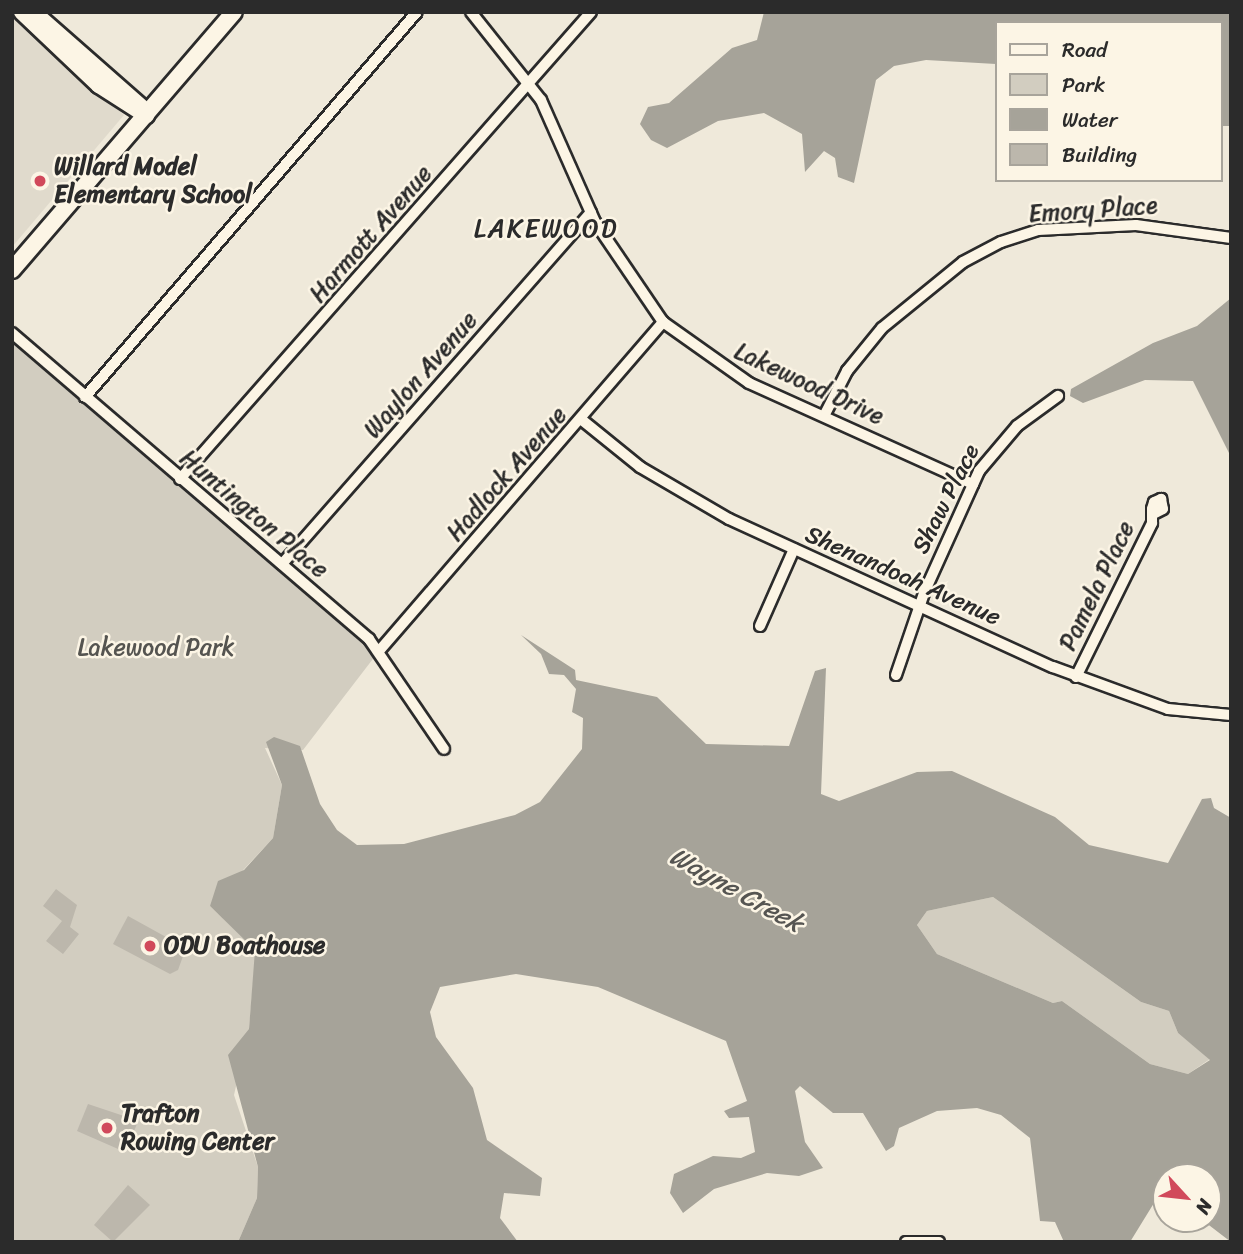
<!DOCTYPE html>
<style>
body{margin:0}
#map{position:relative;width:1243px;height:1254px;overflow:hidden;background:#efe9da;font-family:Sriracha,sans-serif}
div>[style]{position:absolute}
.built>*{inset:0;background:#e0dacc}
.green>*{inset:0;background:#d2cdc0}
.water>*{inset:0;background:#a6a399}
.building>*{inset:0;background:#bcb7ac}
.roads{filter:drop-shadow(2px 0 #2b2b2b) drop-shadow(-2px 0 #2b2b2b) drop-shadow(0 2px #2b2b2b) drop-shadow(0 -2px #2b2b2b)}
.street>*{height:10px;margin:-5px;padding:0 5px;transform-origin:5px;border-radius:5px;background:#fcf5e5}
.secondary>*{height:16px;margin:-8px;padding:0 8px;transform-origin:8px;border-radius:8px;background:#fcf5e5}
.dots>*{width:19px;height:19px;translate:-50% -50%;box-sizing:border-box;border:4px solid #fcf5e5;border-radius:50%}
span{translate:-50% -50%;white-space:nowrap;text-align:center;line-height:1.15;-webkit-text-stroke:5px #fcf5e5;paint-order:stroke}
.poi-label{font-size:24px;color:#2b2b2b;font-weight:700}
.left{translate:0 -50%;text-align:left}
.street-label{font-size:24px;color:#2b2b2b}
.park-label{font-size:24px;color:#555450}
.neighbourhood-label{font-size:26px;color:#2b2b2b;letter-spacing:2px}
.water-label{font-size:26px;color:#565552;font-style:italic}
.frame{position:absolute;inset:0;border:14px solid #2b2b2b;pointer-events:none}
.legend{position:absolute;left:995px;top:21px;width:228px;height:161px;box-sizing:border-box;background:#fcf5e5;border:2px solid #a8a49b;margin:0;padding:9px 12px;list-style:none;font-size:21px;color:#2b2b2b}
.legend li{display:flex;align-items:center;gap:14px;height:35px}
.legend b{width:35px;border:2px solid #a8a49b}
.north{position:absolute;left:1152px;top:1163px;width:70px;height:70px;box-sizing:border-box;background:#fcf5e5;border:2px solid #a8a49b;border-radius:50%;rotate:117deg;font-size:19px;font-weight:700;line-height:28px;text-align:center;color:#2b2b2b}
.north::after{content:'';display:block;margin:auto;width:24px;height:32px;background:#d1495b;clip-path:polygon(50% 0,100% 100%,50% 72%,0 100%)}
</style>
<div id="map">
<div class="built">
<div style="clip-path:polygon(12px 12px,124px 115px,12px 247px)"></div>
</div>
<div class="green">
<div style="clip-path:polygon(12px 333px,379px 651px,303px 750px,265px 748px,282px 785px,273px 838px,210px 906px,256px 949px,249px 1029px,234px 1095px,258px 1167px,257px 1198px,238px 1242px,12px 1242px)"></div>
<div style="clip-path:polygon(993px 897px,1141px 1002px,1169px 1011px,1178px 1033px,1210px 1059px,1188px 1074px,1150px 1064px,1062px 1001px,1053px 1003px,937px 954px,917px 925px,927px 911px)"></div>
</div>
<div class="water">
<div style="clip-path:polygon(764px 12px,1231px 12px,1231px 126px,1220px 126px,1220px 23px,996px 23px,996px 64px,926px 60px,894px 66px,876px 80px,854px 183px,838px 177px,835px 158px,824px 151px,805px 172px,802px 134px,764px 113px,718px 121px,667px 148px,651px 140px,640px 124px,648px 107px,669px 103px,732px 48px,757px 40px)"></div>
<div style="clip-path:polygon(1231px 298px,1231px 457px,1193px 381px,1145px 380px,1083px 403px,1070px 396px,1071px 389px,1153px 343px,1197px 326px)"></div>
<div style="clip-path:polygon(evenodd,521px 635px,575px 670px,576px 680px,657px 697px,706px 744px,789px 746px,815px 671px,826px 668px,821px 794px,839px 801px,917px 772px,952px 771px,1055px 817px,1089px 845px,1168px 863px,1202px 799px,1211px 798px,1214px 808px,1231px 818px,1231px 1242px,1201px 1219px,1208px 1219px,1208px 1177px,1166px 1177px,1166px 1203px,1154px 1203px,1130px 1242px,1064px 1242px,1055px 1222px,1040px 1221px,1030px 1138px,1001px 1115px,977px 1108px,937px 1111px,899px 1128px,894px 1146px,886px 1151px,863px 1113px,833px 1113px,800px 1086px,795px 1091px,805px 1142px,823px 1168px,799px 1176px,767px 1173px,714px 1189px,683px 1213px,670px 1193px,674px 1174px,713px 1156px,741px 1158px,755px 1152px,749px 1117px,729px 1118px,724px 1111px,747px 1101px,726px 1041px,598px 987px,516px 974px,440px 987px,430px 1012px,436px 1037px,473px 1088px,487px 1140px,542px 1178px,540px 1196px,504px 1193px,500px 1218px,518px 1242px,238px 1242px,257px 1198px,258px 1167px,228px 1055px,249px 1029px,255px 950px,210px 906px,218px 881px,244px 870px,273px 838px,282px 785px,266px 742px,274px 737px,300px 746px,320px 804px,337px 830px,357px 845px,404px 844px,515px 815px,540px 802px,582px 749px,583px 718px,572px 712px,576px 689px,564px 675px,549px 674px,541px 654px,521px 635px,993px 897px,1141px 1002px,1169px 1011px,1178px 1033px,1210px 1060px,1188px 1074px,1150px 1064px,1062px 1001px,1053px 1003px,937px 954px,917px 925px,927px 911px,993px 897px)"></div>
</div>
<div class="building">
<div style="clip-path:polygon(56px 889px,77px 905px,70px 927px,79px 934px,63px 954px,46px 941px,62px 921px,43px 906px)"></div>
<div style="clip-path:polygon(128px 916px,186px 948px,178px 970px,170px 974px,113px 944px)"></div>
<div style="clip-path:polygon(88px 1104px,133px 1119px,137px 1124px,125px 1152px,77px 1131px)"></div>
<div style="clip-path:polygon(128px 1185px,150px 1205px,113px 1242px,94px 1225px)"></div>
</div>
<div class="roads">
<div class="street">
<div style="left:471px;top:12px;width:112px;rotate:51.5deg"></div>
<div style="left:541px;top:100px;width:133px;rotate:66.1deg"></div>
<div style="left:595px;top:222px;width:121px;rotate:55.8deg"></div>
<div style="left:663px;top:322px;width:105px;rotate:35.3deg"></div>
<div style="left:749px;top:383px;width:246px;rotate:24.3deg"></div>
<div style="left:12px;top:333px;width:470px;rotate:40.6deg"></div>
<div style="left:369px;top:639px;width:133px;rotate:55.7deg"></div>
<div style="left:85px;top:397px;width:508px;rotate:-49.23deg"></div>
<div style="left:824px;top:416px;width:51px;rotate:-62.9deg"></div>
<div style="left:847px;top:371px;width:55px;rotate:-50.9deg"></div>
<div style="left:882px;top:328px;width:104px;rotate:-39.2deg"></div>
<div style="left:963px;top:262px;width:43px;rotate:-27.8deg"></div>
<div style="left:1001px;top:242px;width:39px;rotate:-18deg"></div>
<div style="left:1038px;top:230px;width:98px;rotate:-2.9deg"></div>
<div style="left:1136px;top:225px;width:96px;rotate:7.8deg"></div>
<div style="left:582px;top:420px;width:75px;rotate:39deg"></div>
<div style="left:640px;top:467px;width:103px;rotate:30.3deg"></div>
<div style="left:729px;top:519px;width:356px;rotate:24.6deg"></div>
<div style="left:1053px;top:667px;width:122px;rotate:20.1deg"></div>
<div style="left:1168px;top:709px;width:63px;rotate:5.4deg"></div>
<div style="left:180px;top:479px;width:622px;rotate:-48.65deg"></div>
<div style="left:282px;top:564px;width:468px;rotate:-48.7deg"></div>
<div style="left:760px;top:626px;width:84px;rotate:-66.2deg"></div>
<div style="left:379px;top:651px;width:435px;rotate:-49.2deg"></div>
<div style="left:896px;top:675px;width:87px;rotate:-71.1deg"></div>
<div style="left:924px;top:593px;width:134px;rotate:-65.7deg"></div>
<div style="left:979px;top:471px;width:59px;rotate:-49.8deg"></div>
<div style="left:1017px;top:426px;width:51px;rotate:-36.2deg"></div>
<div style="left:1076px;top:677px;width:172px;rotate:-63.7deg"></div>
<div style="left:1152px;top:523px;width:14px;rotate:-90deg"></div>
<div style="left:1152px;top:509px;width:7px;rotate:-74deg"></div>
<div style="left:1154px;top:502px;width:8px;rotate:-23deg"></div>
<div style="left:1161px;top:499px;width:10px;rotate:79deg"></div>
<div style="left:1163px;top:509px;width:11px;rotate:153deg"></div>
<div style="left:906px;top:1242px;width:33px"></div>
</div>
<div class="secondary">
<div style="left:22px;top:12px;width:106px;rotate:43.5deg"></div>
<div style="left:99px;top:85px;width:56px;rotate:32.6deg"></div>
<div style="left:33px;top:12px;width:144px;rotate:41.3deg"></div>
<div style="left:12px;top:270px;width:340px;rotate:-49.3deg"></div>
</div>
</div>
<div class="dots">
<div style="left:40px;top:181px;background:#d1495b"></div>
<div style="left:150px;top:946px;background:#d1495b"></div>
<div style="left:107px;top:1128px;background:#d1495b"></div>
</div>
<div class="poi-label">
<span class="left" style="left:54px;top:181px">Willard Model<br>Elementary School</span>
<span class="left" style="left:164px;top:946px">ODU Boathouse</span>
<span class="left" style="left:121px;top:1128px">Trafton<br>Rowing Center</span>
</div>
<div class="street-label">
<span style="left:1093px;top:210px;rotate:-4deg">Emory Place</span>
<span style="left:371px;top:234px;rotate:-49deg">Harmott Avenue</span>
<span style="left:421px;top:375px;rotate:-49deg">Waylon Avenue</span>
<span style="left:809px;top:384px;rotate:25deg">Lakewood Drive</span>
<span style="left:507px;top:474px;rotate:-49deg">Hadlock Avenue</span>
<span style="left:946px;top:499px;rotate:-63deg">Shaw Place</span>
<span style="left:254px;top:514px;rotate:40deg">Huntington Place</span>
<span style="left:903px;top:576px;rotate:24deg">Shenandoah Avenue</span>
<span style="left:1097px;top:586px;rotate:-64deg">Pamela Place</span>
</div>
<div class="park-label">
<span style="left:156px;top:648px">Lakewood Park</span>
</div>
<div class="neighbourhood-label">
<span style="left:546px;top:229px">LAKEWOOD</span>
</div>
<div class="water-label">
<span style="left:736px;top:890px;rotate:29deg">Wayne Creek</span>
</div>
<div class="frame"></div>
<ul class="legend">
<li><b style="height:9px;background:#fcf5e5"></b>Road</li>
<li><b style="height:19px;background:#d2cdc0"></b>Park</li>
<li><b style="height:19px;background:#a6a399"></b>Water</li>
<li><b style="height:19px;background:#bcb7ac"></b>Building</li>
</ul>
<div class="north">N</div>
</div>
